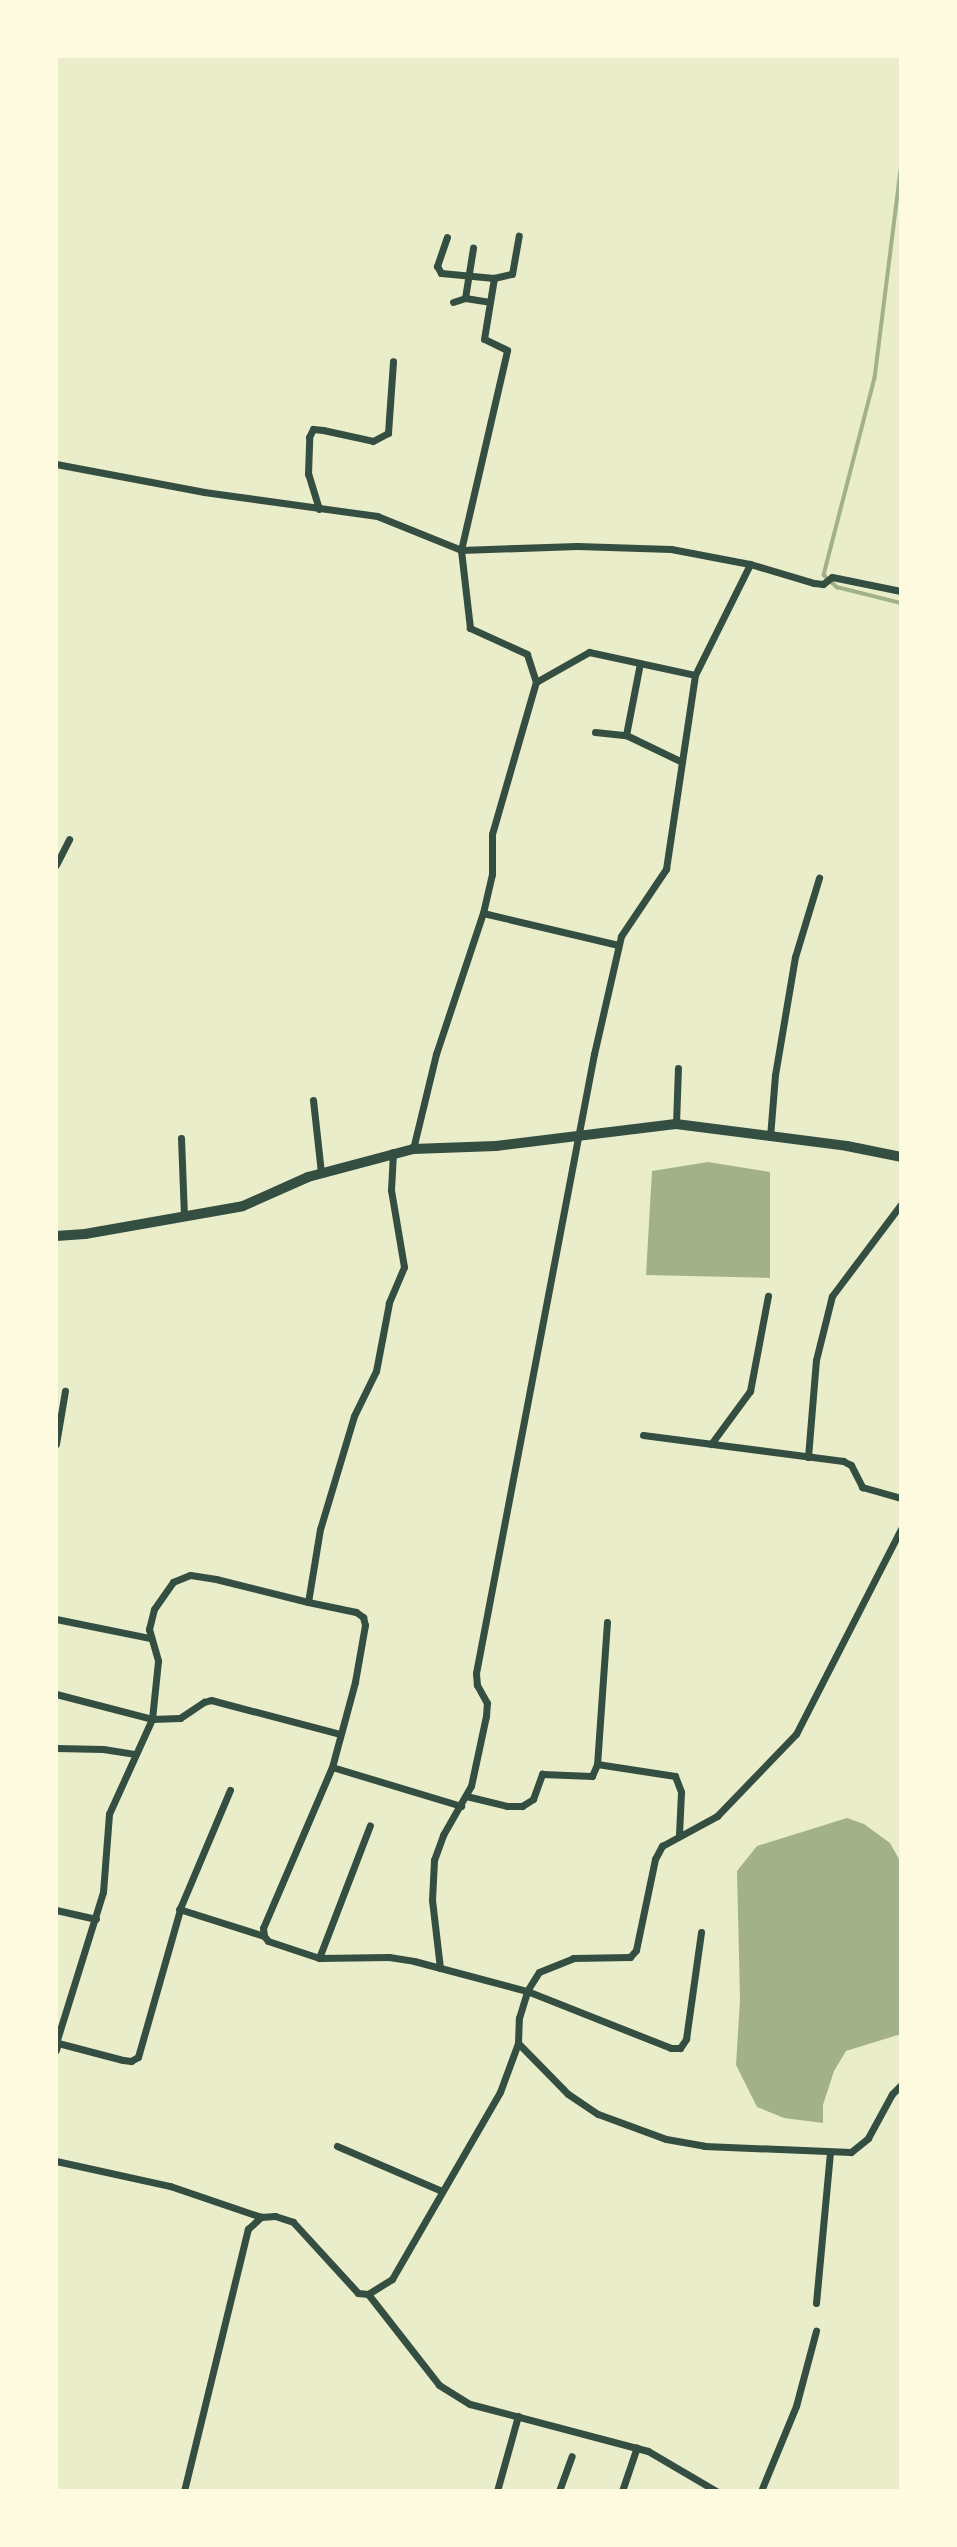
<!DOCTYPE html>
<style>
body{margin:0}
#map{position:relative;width:957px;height:2547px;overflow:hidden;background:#e9edc9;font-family:"Space Grotesk",sans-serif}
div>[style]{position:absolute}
.water>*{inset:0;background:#a3b18a}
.stream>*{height:3.5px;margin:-1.75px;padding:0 1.75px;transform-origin:1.75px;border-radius:1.75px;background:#a3b18a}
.minor>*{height:7px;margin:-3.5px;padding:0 3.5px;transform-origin:3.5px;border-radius:3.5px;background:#344e41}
.tertiary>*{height:10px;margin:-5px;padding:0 5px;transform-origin:5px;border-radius:5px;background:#344e41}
span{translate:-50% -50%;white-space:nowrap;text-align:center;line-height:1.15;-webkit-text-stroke:7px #fefae0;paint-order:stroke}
.frame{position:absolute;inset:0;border:58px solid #fefae0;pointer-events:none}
</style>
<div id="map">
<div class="water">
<div style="clip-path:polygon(708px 1162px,770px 1172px,770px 1278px,646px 1275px,652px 1171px)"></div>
<div style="clip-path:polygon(847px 1818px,864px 1824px,890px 1843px,900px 1861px,901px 2034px,846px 2051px,834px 2071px,823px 2105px,823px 2123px,784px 2118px,757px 2107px,736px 2065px,740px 2000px,737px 1871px,757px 1846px)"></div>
</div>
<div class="stream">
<div style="left:901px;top:170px;width:210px;rotate:97.1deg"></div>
<div style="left:875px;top:378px;width:203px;rotate:104.5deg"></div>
<div style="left:824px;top:575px;width:18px;rotate:43deg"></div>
<div style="left:837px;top:587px;width:66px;rotate:14deg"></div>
</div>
<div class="minor">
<div style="left:447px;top:237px;width:31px;rotate:109deg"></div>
<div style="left:437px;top:266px;width:8px;rotate:60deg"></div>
<div style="left:441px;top:273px;width:53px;rotate:5.4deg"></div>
<div style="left:465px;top:298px;width:51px;rotate:-80.9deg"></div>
<div style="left:453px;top:302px;width:13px;rotate:-18deg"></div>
<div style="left:465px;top:298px;width:25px;rotate:9deg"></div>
<div style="left:56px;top:464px;width:151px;rotate:10.7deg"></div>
<div style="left:204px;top:492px;width:175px;rotate:7.9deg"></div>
<div style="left:377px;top:516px;width:91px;rotate:22deg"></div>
<div style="left:461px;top:550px;width:116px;rotate:-2deg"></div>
<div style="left:577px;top:546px;width:94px;rotate:1.8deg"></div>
<div style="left:671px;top:549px;width:80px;rotate:10.8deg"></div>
<div style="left:750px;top:564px;width:67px;rotate:16.5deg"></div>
<div style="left:814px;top:583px;width:9px;rotate:6deg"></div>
<div style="left:823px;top:584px;width:11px;rotate:-38deg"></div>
<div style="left:832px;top:577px;width:70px;rotate:11.5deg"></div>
<div style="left:319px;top:509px;width:37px;rotate:-107deg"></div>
<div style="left:308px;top:474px;width:37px;rotate:-88deg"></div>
<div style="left:309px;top:437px;width:9px;rotate:-63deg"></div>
<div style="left:313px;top:429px;width:10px;rotate:6deg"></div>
<div style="left:323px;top:430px;width:51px;rotate:12.4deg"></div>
<div style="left:373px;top:441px;width:17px;rotate:-28deg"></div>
<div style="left:388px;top:433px;width:72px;rotate:-86deg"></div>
<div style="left:536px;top:682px;width:61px;rotate:-29.5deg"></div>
<div style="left:589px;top:652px;width:108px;rotate:12.2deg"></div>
<div style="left:595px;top:732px;width:31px;rotate:6deg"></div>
<div style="left:626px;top:735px;width:62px;rotate:25.7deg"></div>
<div style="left:626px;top:735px;width:73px;rotate:-79deg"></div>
<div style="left:56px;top:865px;width:29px;rotate:-63deg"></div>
<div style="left:483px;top:913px;width:139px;rotate:13.3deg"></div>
<div style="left:313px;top:1100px;width:73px;rotate:83.7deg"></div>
<div style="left:676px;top:1124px;width:56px;rotate:-88deg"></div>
<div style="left:770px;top:1137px;width:62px;rotate:-85.4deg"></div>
<div style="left:775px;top:1075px;width:120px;rotate:-80.4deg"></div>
<div style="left:795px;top:957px;width:83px;rotate:-73.1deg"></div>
<div style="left:181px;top:1138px;width:79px;rotate:87.8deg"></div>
<div style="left:413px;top:1149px;width:98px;rotate:-76.4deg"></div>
<div style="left:436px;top:1054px;width:149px;rotate:-71.6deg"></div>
<div style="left:483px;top:913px;width:40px;rotate:-77deg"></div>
<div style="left:492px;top:874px;width:40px;rotate:-90deg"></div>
<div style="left:492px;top:834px;width:158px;rotate:-73.9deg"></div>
<div style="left:536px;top:682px;width:29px;rotate:-108deg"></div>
<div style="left:527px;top:654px;width:63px;rotate:-155.5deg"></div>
<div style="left:470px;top:628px;width:79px;rotate:-96.6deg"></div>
<div style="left:461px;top:550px;width:205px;rotate:-77deg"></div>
<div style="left:507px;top:350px;width:25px;rotate:-154deg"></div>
<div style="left:484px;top:339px;width:62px;rotate:-80.7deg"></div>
<div style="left:494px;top:278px;width:18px;rotate:-13deg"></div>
<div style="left:512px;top:274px;width:39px;rotate:-80deg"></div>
<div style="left:393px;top:1152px;width:38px;rotate:93deg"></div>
<div style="left:391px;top:1190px;width:78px;rotate:80.4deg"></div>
<div style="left:404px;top:1267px;width:39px;rotate:113deg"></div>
<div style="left:389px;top:1303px;width:69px;rotate:100.8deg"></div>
<div style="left:376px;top:1371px;width:50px;rotate:116.1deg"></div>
<div style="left:354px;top:1416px;width:118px;rotate:106.7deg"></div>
<div style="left:320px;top:1529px;width:74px;rotate:99.3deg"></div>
<div style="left:308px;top:1602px;width:49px;rotate:11.8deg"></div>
<div style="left:356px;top:1612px;width:9px;rotate:36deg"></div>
<div style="left:363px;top:1617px;width:8px;rotate:76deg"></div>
<div style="left:365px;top:1625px;width:58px;rotate:100deg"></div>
<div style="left:355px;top:1682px;width:88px;rotate:105.1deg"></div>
<div style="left:332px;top:1767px;width:175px;rotate:113.2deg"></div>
<div style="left:263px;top:1928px;width:8px;rotate:83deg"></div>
<div style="left:264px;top:1936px;width:6px;rotate:51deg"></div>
<div style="left:268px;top:1941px;width:54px;rotate:18.4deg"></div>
<div style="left:319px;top:1958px;width:70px;rotate:-0.8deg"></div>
<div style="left:389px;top:1957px;width:25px;rotate:9deg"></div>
<div style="left:414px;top:1961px;width:117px;rotate:14.9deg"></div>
<div style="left:527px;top:1991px;width:155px;rotate:21.6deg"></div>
<div style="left:671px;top:2048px;width:9px"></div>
<div style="left:680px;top:2048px;width:11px;rotate:-56deg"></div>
<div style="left:686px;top:2039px;width:108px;rotate:-82deg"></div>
<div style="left:643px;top:1435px;width:202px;rotate:7.4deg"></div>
<div style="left:843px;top:1461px;width:9px;rotate:27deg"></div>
<div style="left:851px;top:1465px;width:25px;rotate:63deg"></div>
<div style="left:862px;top:1487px;width:41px;rotate:15.8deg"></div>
<div style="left:56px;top:1444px;width:54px;rotate:-80.4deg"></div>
<div style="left:711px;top:1444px;width:66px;rotate:-53.7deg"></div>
<div style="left:750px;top:1391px;width:97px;rotate:-79.3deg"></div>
<div style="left:808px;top:1457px;width:97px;rotate:-85.3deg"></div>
<div style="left:816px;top:1360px;width:66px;rotate:-76deg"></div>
<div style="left:832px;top:1296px;width:115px;rotate:-53.1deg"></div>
<div style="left:308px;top:1602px;width:95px;rotate:-166deg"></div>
<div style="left:216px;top:1579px;width:26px;rotate:-171deg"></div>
<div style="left:190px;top:1575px;width:18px;rotate:158deg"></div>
<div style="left:173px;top:1582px;width:33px;rotate:125deg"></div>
<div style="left:154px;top:1609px;width:21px;rotate:104deg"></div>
<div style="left:149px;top:1629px;width:33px;rotate:74deg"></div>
<div style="left:158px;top:1661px;width:58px;rotate:95.9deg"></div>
<div style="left:152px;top:1719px;width:28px;rotate:-2deg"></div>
<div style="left:180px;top:1718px;width:29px;rotate:-34deg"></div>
<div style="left:204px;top:1702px;width:7px;rotate:-16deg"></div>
<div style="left:211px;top:1700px;width:133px;rotate:14.8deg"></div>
<div style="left:56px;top:1619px;width:95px;rotate:11.5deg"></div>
<div style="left:607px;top:1622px;width:142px;rotate:94deg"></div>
<div style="left:597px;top:1764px;width:79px;rotate:8.7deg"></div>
<div style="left:675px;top:1776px;width:17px;rotate:69deg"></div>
<div style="left:681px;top:1792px;width:43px;rotate:92.7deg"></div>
<div style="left:56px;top:1694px;width:99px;rotate:14.6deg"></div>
<div style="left:152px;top:1719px;width:104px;rotate:114.4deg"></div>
<div style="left:109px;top:1814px;width:78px;rotate:94.4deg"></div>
<div style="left:103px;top:1892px;width:158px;rotate:107.3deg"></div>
<div style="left:56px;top:1748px;width:47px;rotate:1.2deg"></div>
<div style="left:103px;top:1749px;width:33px;rotate:9deg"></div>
<div style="left:332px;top:1767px;width:135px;rotate:16.8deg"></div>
<div style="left:466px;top:1796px;width:42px;rotate:13.7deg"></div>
<div style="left:507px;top:1806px;width:15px"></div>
<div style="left:522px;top:1806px;width:13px;rotate:-32deg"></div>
<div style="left:533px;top:1799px;width:27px;rotate:-70deg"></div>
<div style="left:542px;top:1774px;width:50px;rotate:2.3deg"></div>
<div style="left:592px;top:1776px;width:13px;rotate:-67deg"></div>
<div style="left:179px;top:1909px;width:89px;rotate:17.6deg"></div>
<div style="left:56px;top:1910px;width:41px;rotate:12.7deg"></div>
<div style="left:319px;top:1958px;width:142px;rotate:-69deg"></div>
<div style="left:440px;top:1968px;width:68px;rotate:-96.7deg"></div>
<div style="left:432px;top:1900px;width:40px;rotate:-87.1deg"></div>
<div style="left:434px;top:1860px;width:27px;rotate:-70deg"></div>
<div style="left:443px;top:1835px;width:56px;rotate:-60.3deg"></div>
<div style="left:471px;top:1786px;width:72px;rotate:-77.9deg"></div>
<div style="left:486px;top:1716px;width:13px;rotate:-86deg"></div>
<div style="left:487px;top:1703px;width:21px;rotate:-119deg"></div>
<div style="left:477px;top:1685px;width:12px;rotate:-95deg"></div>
<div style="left:476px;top:1673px;width:630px;rotate:-79.21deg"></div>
<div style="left:594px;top:1054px;width:121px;rotate:-77.1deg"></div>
<div style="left:621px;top:936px;width:81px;rotate:-56.1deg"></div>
<div style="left:666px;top:869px;width:196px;rotate:-81.5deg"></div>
<div style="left:695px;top:675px;width:124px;rotate:-63.6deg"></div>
<div style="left:518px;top:2043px;width:71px;rotate:45.6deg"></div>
<div style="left:568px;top:2094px;width:36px;rotate:34deg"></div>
<div style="left:598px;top:2114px;width:72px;rotate:20.2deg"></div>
<div style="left:666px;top:2139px;width:39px;rotate:10deg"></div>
<div style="left:704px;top:2146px;width:147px;rotate:2.3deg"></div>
<div style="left:851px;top:2152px;width:22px;rotate:-39deg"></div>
<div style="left:868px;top:2138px;width:50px;rotate:-61.4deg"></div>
<div style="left:892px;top:2094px;width:13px;rotate:-45deg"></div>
<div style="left:56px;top:2050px;width:7px;rotate:-74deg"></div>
<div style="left:58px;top:2043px;width:67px;rotate:14.7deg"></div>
<div style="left:123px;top:2060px;width:8px;rotate:7deg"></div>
<div style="left:131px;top:2061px;width:8px;rotate:-30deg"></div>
<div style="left:138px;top:2057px;width:157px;rotate:-74.1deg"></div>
<div style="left:181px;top:1906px;width:126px;rotate:-67.1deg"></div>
<div style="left:337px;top:2146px;width:114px;rotate:23.2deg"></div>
<div style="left:56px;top:2161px;width:117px;rotate:12.4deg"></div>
<div style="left:170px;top:2186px;width:96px;rotate:18.8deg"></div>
<div style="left:368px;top:2294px;width:115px;rotate:52deg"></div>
<div style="left:439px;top:2385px;width:36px;rotate:32deg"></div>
<div style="left:470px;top:2404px;width:184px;rotate:14.8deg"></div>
<div style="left:648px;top:2451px;width:79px;rotate:30.5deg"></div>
<div style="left:816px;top:2303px;width:151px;rotate:-84.7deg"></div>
<div style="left:184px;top:2491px;width:270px;rotate:-76.3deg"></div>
<div style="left:248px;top:2229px;width:18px;rotate:-43deg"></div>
<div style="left:261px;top:2217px;width:14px;rotate:-4deg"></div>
<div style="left:275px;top:2216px;width:19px;rotate:18deg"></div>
<div style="left:293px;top:2222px;width:96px;rotate:47.5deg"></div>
<div style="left:358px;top:2293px;width:10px;rotate:6deg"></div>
<div style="left:368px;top:2294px;width:28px;rotate:-32deg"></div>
<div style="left:392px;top:2279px;width:216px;rotate:-60deg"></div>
<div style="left:500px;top:2092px;width:52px;rotate:-69.8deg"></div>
<div style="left:518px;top:2043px;width:25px;rotate:-88deg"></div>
<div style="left:519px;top:2018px;width:28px;rotate:-73deg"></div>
<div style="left:527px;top:1991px;width:22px;rotate:-58deg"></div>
<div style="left:539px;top:1972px;width:37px;rotate:-22deg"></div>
<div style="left:573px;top:1958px;width:57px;rotate:-1deg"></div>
<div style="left:630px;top:1957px;width:9px;rotate:-49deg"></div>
<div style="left:636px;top:1950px;width:93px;rotate:-78.2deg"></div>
<div style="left:655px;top:1859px;width:15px;rotate:-62deg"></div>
<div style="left:662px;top:1846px;width:63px;rotate:-28.6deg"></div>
<div style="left:717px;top:1816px;width:114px;rotate:-46.1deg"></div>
<div style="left:796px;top:1734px;width:230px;rotate:-62.9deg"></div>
<div style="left:497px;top:2491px;width:78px;rotate:-74.4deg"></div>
<div style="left:559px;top:2491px;width:37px;rotate:-70deg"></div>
<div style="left:622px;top:2491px;width:46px;rotate:-71.2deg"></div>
<div style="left:761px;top:2491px;width:92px;rotate:-67.6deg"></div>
<div style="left:796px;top:2406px;width:78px;rotate:-75.1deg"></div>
</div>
<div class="tertiary">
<div style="left:56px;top:1236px;width:29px;rotate:-4deg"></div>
<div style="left:85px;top:1234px;width:160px;rotate:-10deg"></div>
<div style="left:243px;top:1206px;width:71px;rotate:-24deg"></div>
<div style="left:308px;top:1177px;width:109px;rotate:-14.9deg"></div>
<div style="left:413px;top:1149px;width:83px;rotate:-2.1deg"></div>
<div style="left:496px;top:1146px;width:181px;rotate:-7deg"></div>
<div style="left:676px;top:1124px;width:172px;rotate:7.3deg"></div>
<div style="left:847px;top:1146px;width:55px;rotate:11.5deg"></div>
</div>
<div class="frame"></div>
</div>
